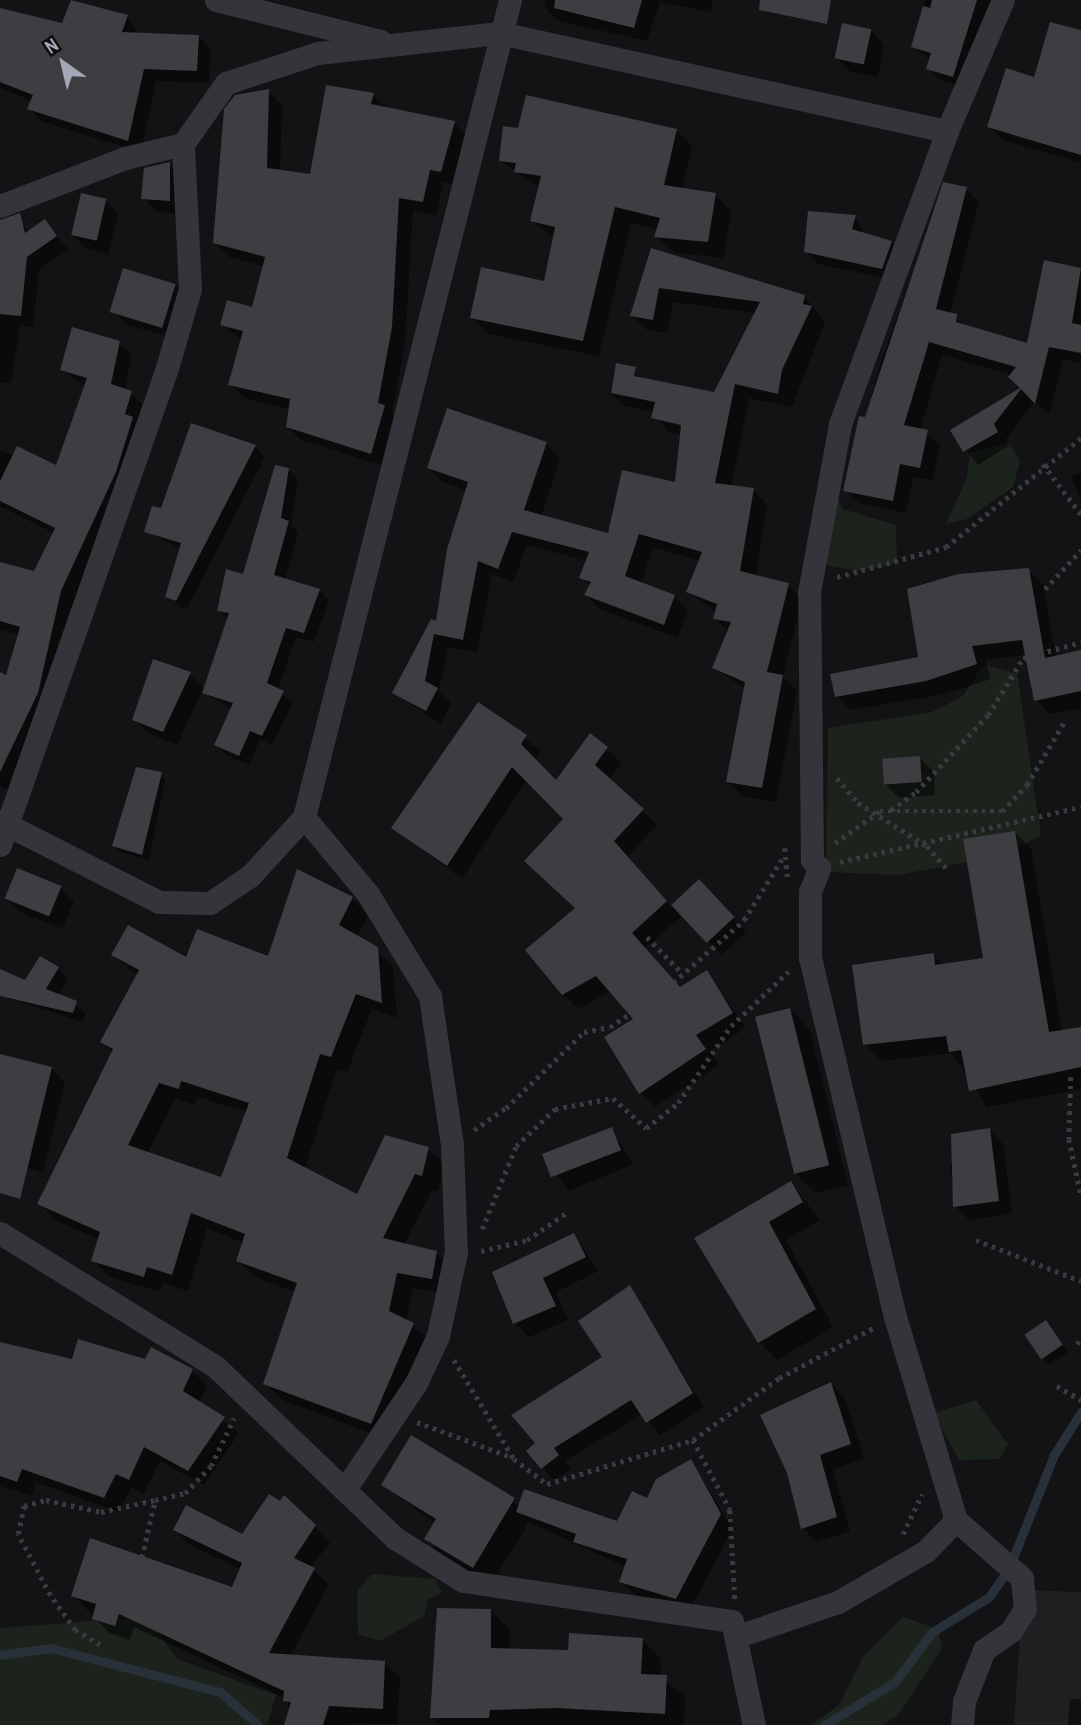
<!DOCTYPE html>
<style>
body{margin:0}
#map{position:relative;width:1081px;height:1725px;overflow:hidden;background:#131315;font-family:"Archivo Narrow",sans-serif}
div>[style]{position:absolute}
.built>*{inset:0;background:#1f1f22}
.green>*{inset:0;background:#1b231c}
.shadow>*{inset:0;background:#0007}
.stream>*{height:9px;margin:-4.5px;padding:0 4.5px;transform-origin:4.5px;border-radius:4.5px;background:#283039}
.building>*{inset:0;background:#3d3d42;transform-origin:0 0}
.path>*{height:4.5px;margin-top:-2.25px;transform-origin:0;background:repeating-linear-gradient(90deg,#3a3b41 0 3.5px,transparent 0 8.5px)}
.street>*{height:23px;margin:-11.5px;padding:0 11.5px;transform-origin:11.5px;border-radius:11.5px;background:#34343a}
span{translate:-50% -50%;white-space:nowrap;text-align:center;line-height:1.15;-webkit-text-stroke:7px #0e0e10;paint-order:stroke}
.north{position:absolute;left:28px;top:28px;width:70px;height:70px;-webkit-text-stroke:5px #0e0e10;paint-order:stroke;rotate:326deg;font-size:19px;font-weight:700;line-height:28px;text-align:center;color:#a4a8b6}
.north::after{content:'';display:block;margin:auto;width:24px;height:32px;background:#a4a8b6;clip-path:polygon(50% 0,100% 100%,50% 72%,0 100%)}
</style>
<div id="map">
<div class="built">
<div style="clip-path:polygon(1023px 1590px,1081px 1592px,1081px 1725px,1014px 1725px)"></div>
</div>
<div class="green">
<div style="clip-path:polygon(1009px 442px,1020px 461px,1013px 487px,967px 519px,946px 524px,967px 477px,970px 452px)"></div>
<div style="clip-path:polygon(829px 484px,843px 509px,896px 525px,897px 563px,860px 571px,829px 566px,817px 550px)"></div>
<div style="clip-path:polygon(983px 665px,1017px 673px,1041px 835px,1006px 855px,897px 875px,826px 872px,828px 728px,932px 712px,963px 696px)"></div>
<div style="clip-path:polygon(976px 1400px,1008px 1444px,1000px 1459px,959px 1460px,934px 1413px)"></div>
<div style="clip-path:polygon(372px 1574px,436px 1579px,442px 1593px,428px 1599px,424px 1616px,380px 1641px,358px 1634px,357px 1591px)"></div>
<div style="clip-path:polygon(147px 1617px,177px 1659px,276px 1695px,267px 1725px,0 1725px,0 1628px)"></div>
<div style="clip-path:polygon(903px 1617px,938px 1629px,942px 1648px,899px 1714px,883px 1725px,810px 1725px,839px 1705px,863px 1657px)"></div>
</div>
<div class="shadow">
<div style="clip-path:polygon(72px 0,127px 16px,138px 34px,198px 36px,210px 49px,209px 83px,156px 81px,141px 152px,41px 121px,29px 108px,32px 101px,0 88px,0 9px,63px 25px)"></div>
<div style="clip-path:polygon(546px 0,713px 0,711px 12px,660px 2px,647px 41px,558px 21px,544px 7px)"></div>
<div style="clip-path:polygon(925px 0,994px 0,964px 87px,940px 80px,928px 68px,931px 60px,913px 47px)"></div>
<div style="clip-path:polygon(870px 30px,884px 44px,878px 77px,851px 72px,837px 58px)"></div>
<div style="clip-path:polygon(1081px 32px,1081px 163px,1003px 140px,989px 126px)"></div>
<div style="clip-path:polygon(268px 91px,282px 105px,280px 172px,311px 176px,373px 95px,387px 109px,454px 123px,468px 137px,455px 185px,443px 182px,436px 215px,413px 210px,405px 342px,392px 414px,398px 420px,384px 466px,301px 440px,287px 426px,290px 409px,244px 398px,230px 385px,242px 340px,222px 324px,253px 309px,264px 266px,229px 257px,215px 243px)"></div>
<div style="clip-path:polygon(676px 130px,692px 146px,682px 190px,715px 195px,731px 211px,724px 258px,672px 252px,656px 236px,658px 229px,631px 223px,599px 356px,488px 334px,472px 318px,545px 283px,554px 238px,532px 221px,540px 189px,500px 160px)"></div>
<div style="clip-path:polygon(169px 164px,183px 177px,183px 214px,157px 212px,143px 198px)"></div>
<div style="clip-path:polygon(945px 184px,966px 189px,979px 202px,950px 314px,969px 328px,1028px 345px,1045px 263px,1081px 270px,1081px 363px,1063px 359px,1049px 415px,1035px 401px,1006px 439px,1010px 445px,978px 465px,952px 431px,1023px 389px,1012px 375px,942px 355px,920px 430px,940px 445px,933px 480px,913px 477px,906px 513px,859px 503px,845px 490px,881px 362px)"></div>
<div style="clip-path:polygon(105px 200px,118px 214px,108px 254px,86px 248px,73px 235px)"></div>
<div style="clip-path:polygon(855px 217px,865px 235px,891px 242px,903px 254px,894px 280px,818px 264px,806px 252px)"></div>
<div style="clip-path:polygon(45px 221px,68px 249px,39px 269px,33px 327px,20px 326px,11px 383px,0 382px,0 232px,22px 225px,29px 232px)"></div>
<div style="clip-path:polygon(652px 251px,804px 296px,825px 322px,792px 407px,749px 398px,731px 487px,753px 490px,767px 504px,756px 577px,788px 585px,802px 599px,783px 677px,797px 691px,776px 802px,743px 796px,728px 782px,746px 689px,714px 668px,729px 633px,715px 618px,717px 612px,688px 592px,700px 561px,653px 547px,641px 584px,674px 596px,688px 610px,678px 638px,600px 609px,586px 595px,591px 586px,581px 577px,587px 561px,527px 545px,513px 582px,492px 574px,477px 653px,448px 647px,439px 691px,451px 703px,441px 724px,395px 693px,438px 623px,468px 491px,443px 482px,429px 468px,546px 444px,560px 458px,541px 517px,609px 536px,677px 485px,683px 435px,667px 432px,654px 412px,624px 406px,610px 392px,618px 365px,645px 380px,714px 394px,756px 313px,673px 302px,667px 333px,647px 330px,632px 316px)"></div>
<div style="clip-path:polygon(175px 285px,189px 299px,178px 339px,127px 325px,113px 311px)"></div>
<div style="clip-path:polygon(119px 343px,132px 355px,124px 390px,144px 405px,13px 791px,0 787px,0 674px,7px 677px,20px 635px,0 630px,0 564px,35px 573px,54px 533px,0 506px,0 451px,57px 467px,86px 386px,62px 370px)"></div>
<div style="clip-path:polygon(192px 425px,255px 447px,265px 457px,186px 610px,167px 596px,181px 549px,146px 531px,162px 510px)"></div>
<div style="clip-path:polygon(288px 470px,298px 480px,291px 525px,298px 533px,285px 580px,319px 590px,329px 600px,314px 642px,296px 637px,278px 690px,293px 703px,272px 745px,260px 739px,249px 765px,226px 755px,216px 745px,232px 709px,202px 691px,177px 745px,148px 733px,134px 720px,154px 661px,190px 674px,205px 689px,229px 620px,219px 610px,244px 576px)"></div>
<div style="clip-path:polygon(1081px 473px,1081px 501px,1071px 476px)"></div>
<div style="clip-path:polygon(1028px 570px,1043px 585px,1056px 657px,1081px 652px,1081px 709px,1050px 714px,1036px 700px,1026px 655px,985px 660px,991px 679px,941px 695px,851px 710px,836px 696px,920px 659px)"></div>
<div style="clip-path:polygon(478px 704px,541px 751px,535px 760px,556px 782px,590px 736px,622px 763px,609px 780px,657px 825px,627px 857px,681px 917px,645px 948px,681px 988px,706px 972px,746px 1028px,710px 1051px,719px 1065px,655px 1107px,640px 1092px,636px 1019px,611px 991px,578px 1009px,563px 994px,577px 909px,565px 819px,527px 780px,462px 879px,393px 828px)"></div>
<div style="clip-path:polygon(920px 758px,934px 772px,935px 795px,899px 798px,885px 784px)"></div>
<div style="clip-path:polygon(159px 774px,165px 780px,149px 860px,120px 852px,114px 845px)"></div>
<div style="clip-path:polygon(1015px 832px,1031px 849px,1062px 1032px,1081px 1029px,1081px 1089px,987px 1107px,952px 1053px,881px 1061px,865px 1045px,933px 955px,944px 966px,985px 960px)"></div>
<div style="clip-path:polygon(60px 888px,74px 902px,62px 929px,20px 912px,6px 898px)"></div>
<div style="clip-path:polygon(713px 895px,746px 932px,721px 955px,674px 904px)"></div>
<div style="clip-path:polygon(evenodd,352px 899px,368px 915px,357px 937px,393px 965px,397px 1018px,372px 1009px,347px 1072px,337px 1069px,305px 1168px,358px 1196px,428px 1149px,445px 1165px,438px 1191px,432px 1190px,404px 1245px,436px 1253px,453px 1269px,448px 1294px,413px 1288px,406px 1321px,429px 1340px,387px 1439px,282px 1400px,265px 1383px,296px 1292px,254px 1277px,238px 1260px,244px 1243px,207px 1228px,188px 1291px,163px 1283px,160px 1292px,110px 1277px,93px 1260px,100px 1240px,55px 1220px,39px 1203px,113px 1053px,102px 1041px,138px 976px,113px 955px,269px 959px,352px 899px,198px 1097px,247px 1112px,222px 1179px,148px 1153px,175px 1098px,195px 1105px,198px 1097px)"></div>
<div style="clip-path:polygon(58px 969px,68px 979px,58px 996px,86px 1013px,83px 1022px,0 996px,0 971px,25px 982px)"></div>
<div style="clip-path:polygon(790px 1009px,810px 1030px,848px 1185px,816px 1193px,795px 1173px)"></div>
<div style="clip-path:polygon(51px 1068px,65px 1082px,43px 1173px,0 1158px,0 1097px)"></div>
<div style="clip-path:polygon(611px 1129px,634px 1164px,568px 1191px,544px 1154px)"></div>
<div style="clip-path:polygon(990px 1130px,1003px 1144px,1012px 1214px,969px 1220px,955px 1206px,950px 1166px)"></div>
<div style="clip-path:polygon(791px 1183px,820px 1220px,786px 1240px,833px 1327px,777px 1360px,759px 1342px,696px 1238px)"></div>
<div style="clip-path:polygon(574px 1235px,598px 1271px,556px 1292px,568px 1320px,529px 1337px,515px 1323px,494px 1273px)"></div>
<div style="clip-path:polygon(629px 1288px,704px 1407px,660px 1435px,642px 1414px,565px 1461px,571px 1469px,555px 1481px,528px 1451px,605px 1357px)"></div>
<div style="clip-path:polygon(1046px 1322px,1068px 1352px,1049px 1365px,1043px 1359px)"></div>
<div style="clip-path:polygon(0 1343px,73px 1361px,146px 1361px,192px 1371px,207px 1386px,199px 1403px,239px 1433px,204px 1485px,160px 1461px,144px 1493px,131px 1487px,119px 1512px,36px 1482px,32px 1496px,0 1486px)"></div>
<div style="clip-path:polygon(831px 1384px,845px 1398px,864px 1458px,833px 1469px,850px 1531px,816px 1542px,803px 1528px)"></div>
<div style="clip-path:polygon(412px 1438px,520px 1506px,618px 1523px,691px 1461px,733px 1529px,689px 1611px,635px 1595px,621px 1582px,626px 1567px,529px 1522px,491px 1585px,443px 1557px,426px 1539px,435px 1523px,383px 1485px)"></div>
<div style="clip-path:polygon(285px 1497px,330px 1542px,311px 1568px,329px 1585px,290px 1656px,385px 1663px,400px 1678px,397px 1724px,297px 1725px,285px 1698px,134px 1627px,130px 1640px,109px 1633px,73px 1595px,233px 1589px,241px 1569px,190px 1545px,175px 1530px,243px 1537px)"></div>
<div style="clip-path:polygon(491px 1611px,510px 1630px,509px 1651px,570px 1652px,642px 1639px,661px 1659px,660px 1677px,685px 1696px,684px 1725px,439px 1725px,432px 1717px)"></div>
<div style="clip-path:polygon(1070px 1699px,1081px 1699px,1081px 1725px,1068px 1725px)"></div>
</div>
<div class="stream">
<div style="left:0;top:1655px;width:51px;rotate:-7.8deg"></div>
<div style="left:51px;top:1648px;width:175px;rotate:14.6deg"></div>
<div style="left:220px;top:1692px;width:50px;rotate:41deg"></div>
<div style="left:824px;top:1725px;width:83px;rotate:-31.2deg"></div>
<div style="left:895px;top:1682px;width:62px;rotate:-53.5deg"></div>
<div style="left:932px;top:1632px;width:67px;rotate:-31.6deg"></div>
<div style="left:989px;top:1597px;width:35px;rotate:-55deg"></div>
<div style="left:1009px;top:1568px;width:122px;rotate:-68.3deg"></div>
<div style="left:1054px;top:1455px;width:51px;rotate:-57.9deg"></div>
</div>
<div class="building">
<div style="clip-path:polygon(71px 0,128px 15px,122px 32px,199px 35px,197px 71px,144px 69px,128px 141px,27px 109px,33px 95px,0 82px,0 8px,62px 23px)"></div>
<div style="clip-path:polygon(555px 0,642px 0,634px 28px,554px 8px)"></div>
<div style="clip-path:polygon(760px 0,831px 0,827px 24px,759px 10px)"></div>
<div style="clip-path:polygon(932px 0,977px 0,953px 77px,926px 69px,931px 53px,911px 47px,923px 6px,930px 8px)"></div>
<div style="clip-path:polygon(1050px 22px,1081px 30px,1081px 155px,987px 127px,1006px 68px,1034px 77px)"></div>
<div style="left:842px;top:23px;width:30px;height:36px;rotate:12deg"></div>
<div style="clip-path:polygon(326px 85px,374px 93px,371px 104px,455px 121px,441px 172px,430px 170px,423px 202px,399px 198px,392px 327px,378px 403px,385px 405px,371px 454px,286px 427px,290px 399px,228px 385px,243px 331px,220px 325px,227px 300px,252px 307px,265px 257px,213px 243px,224px 109px,235px 95px,269px 89px,267px 168px,310px 174px)"></div>
<div style="clip-path:polygon(526px 95px,677px 129px,664px 185px,716px 193px,708px 242px,654px 237px,660px 218px,615px 207px,583px 341px,470px 318px,481px 267px,544px 281px,555px 227px,530px 221px,541px 176px,514px 172px,516px 163px,499px 161px,503px 126px,518px 128px)"></div>
<div style="clip-path:polygon(170px 162px,170px 201px,141px 199px,144px 168px)"></div>
<div style="clip-path:polygon(943px 182px,967px 187px,936px 309px,957px 314px,956px 322px,1027px 343px,1044px 260px,1081px 268px,1072px 323px,1081px 325px,1081px 353px,1049px 347px,1035px 404px,1021px 389px,994px 424px,998px 432px,963px 452px,950px 430px,1020px 388px,1008px 377px,1016px 367px,929px 342px,904px 425px,928px 430px,920px 468px,900px 464px,893px 501px,843px 491px,859px 416px,865px 417px)"></div>
<div style="left:81px;top:193px;width:26px;height:43px;rotate:13deg"></div>
<div style="clip-path:polygon(808px 211px,856px 215px,852px 229px,892px 241px,882px 269px,804px 252px)"></div>
<div style="clip-path:polygon(20px 213px,25px 233px,45px 219px,57px 236px,27px 257px,21px 316px,0 314px,0 220px)"></div>
<div style="clip-path:polygon(651px 248px,805px 295px,803px 304px,812px 306px,782px 370px,778px 394px,735px 384px,715px 483px,754px 488px,740px 571px,789px 583px,767px 672px,783px 675px,762px 788px,726px 782px,745px 682px,712px 668px,731px 622px,713px 619px,717px 604px,686px 592px,702px 552px,639px 534px,625px 576px,675px 595px,664px 625px,584px 595px,591px 582px,579px 578px,589px 552px,512px 532px,498px 569px,478px 561px,463px 640px,434px 634px,425px 681px,438px 688px,426px 711px,392px 693px,431px 619px,436px 621px,447px 549px,468px 482px,427px 468px,447px 408px,547px 442px,524px 510px,608px 533px,622px 470px,675px 482px,681px 425px,651px 418px,655px 402px,611px 393px,616px 363px,636px 367px,634px 376px,714px 392px,760px 302px,659px 288px,653px 320px,630px 316px)"></div>
<div style="left:123px;top:268px;width:55px;height:46px;rotate:17deg"></div>
<div style="clip-path:polygon(72px 327px,120px 341px,111px 384px,132px 391px,125px 414px,133px 417px,116px 472px,61px 591px,38px 693px,0 772px,0 672px,6px 675px,20px 627px,0 621px,0 562px,34px 571px,55px 528px,0 501px,0 481px,17px 446px,56px 465px,87px 378px,60px 370px)"></div>
<div style="clip-path:polygon(191px 423px,256px 445px,176px 601px,165px 597px,181px 543px,144px 532px,152px 506px,161px 508px)"></div>
<div style="clip-path:polygon(275px 465px,289px 468px,281px 518px,289px 521px,274px 575px,320px 589px,304px 633px,286px 628px,267px 683px,284px 691px,262px 736px,250px 731px,239px 756px,214px 745px,233px 703px,202px 693px,229px 613px,217px 611px,226px 569px,243px 574px)"></div>
<div style="clip-path:polygon(1029px 568px,1045px 658px,1081px 650px,1081px 691px,1034px 701px,1022px 640px,972px 646px,977px 664px,926px 681px,835px 697px,830px 674px,918px 657px,907px 589px,958px 574px)"></div>
<div style="clip-path:polygon(153px 659px,191px 672px,163px 732px,132px 720px)"></div>
<div style="clip-path:polygon(478px 702px,527px 735px,521px 744px,556px 780px,590px 733px,608px 747px,595px 765px,644px 809px,614px 841px,667px 901px,632px 933px,680px 987px,707px 970px,733px 1013px,696px 1035px,706px 1049px,639px 1094px,604px 1037px,633px 1019px,596px 976px,562px 995px,525px 950px,575px 908px,524px 861px,563px 819px,512px 767px,447px 866px,391px 828px)"></div>
<div style="left:920px;top:756px;width:26px;height:38px;rotate:86deg"></div>
<div style="clip-path:polygon(136px 767px,162px 772px,142px 855px,112px 846px)"></div>
<div style="clip-path:polygon(1015px 831px,1049px 1032px,1081px 1027px,1081px 1067px,969px 1091px,961px 1050px,949px 1052px,946px 1036px,863px 1045px,852px 965px,934px 953px,935px 965px,983px 958px,963px 839px)"></div>
<div style="left:17px;top:868px;width:48px;height:33px;rotate:22deg"></div>
<div style="clip-path:polygon(evenodd,297px 869px,353px 897px,339px 925px,378px 947px,382px 1003px,356px 994px,331px 1057px,320px 1054px,287px 1158px,357px 1194px,385px 1135px,429px 1147px,422px 1176px,415px 1174px,383px 1238px,437px 1251px,432px 1279px,397px 1273px,389px 1311px,414px 1323px,371px 1424px,263px 1384px,297px 1283px,236px 1261px,245px 1234px,191px 1213px,172px 1275px,147px 1267px,144px 1277px,91px 1261px,100px 1232px,37px 1204px,113px 1049px,100px 1042px,139px 970px,111px 955px,128px 925px,186px 957px,197px 929px,268px 956px,297px 869px,181px 1081px,249px 1103px,221px 1177px,128px 1145px,159px 1083px,179px 1089px,181px 1081px)"></div>
<div style="left:699px;top:879px;width:52px;height:38px;rotate:47deg"></div>
<div style="clip-path:polygon(40px 956px,59px 967px,46px 989px,77px 1001px,73px 1013px,0 996px,0 969px,25px 980px)"></div>
<div style="left:790px;top:1008px;width:162px;height:36px;rotate:76deg"></div>
<div style="clip-path:polygon(0 1054px,52px 1067px,20px 1199px,0 1193px)"></div>
<div style="left:612px;top:1127px;width:25px;height:75px;rotate:69deg"></div>
<div style="clip-path:polygon(990px 1128px,999px 1201px,953px 1207px,951px 1134px)"></div>
<div style="clip-path:polygon(791px 1181px,803px 1202px,769px 1222px,816px 1309px,758px 1343px,694px 1238px)"></div>
<div style="clip-path:polygon(574px 1233px,586px 1257px,543px 1278px,556px 1306px,513px 1324px,492px 1272px)"></div>
<div style="clip-path:polygon(630px 1285px,693px 1393px,646px 1423px,631px 1400px,554px 1448px,559px 1455px,541px 1469px,526px 1451px,535px 1443px,511px 1415px,602px 1357px,578px 1321px)"></div>
<div style="left:1046px;top:1320px;width:30px;height:26px;rotate:56deg"></div>
<div style="clip-path:polygon(78px 1339px,145px 1359px,151px 1347px,193px 1369px,183px 1391px,225px 1417px,188px 1471px,144px 1447px,129px 1480px,116px 1474px,104px 1498px,22px 1469px,17px 1482px,0 1476px,0 1342px,72px 1359px)"></div>
<div style="clip-path:polygon(831px 1382px,851px 1444px,820px 1455px,837px 1517px,801px 1529px,787px 1473px,760px 1415px)"></div>
<div style="clip-path:polygon(411px 1435px,515px 1498px,473px 1568px,424px 1539px,436px 1519px,381px 1485px)"></div>
<div style="clip-path:polygon(691px 1459px,721px 1514px,676px 1599px,619px 1582px,627px 1559px,573px 1542px,576px 1534px,516px 1512px,524px 1489px,617px 1521px,632px 1491px,647px 1498px,656px 1479px)"></div>
<div style="clip-path:polygon(269px 1494px,280px 1501px,284px 1495px,316px 1525px,294px 1558px,315px 1568px,269px 1653px,385px 1661px,383px 1709px,329px 1706px,323px 1725px,284px 1725px,291px 1702px,283px 1701px,284px 1691px,119px 1614px,115px 1626px,92px 1619px,96px 1604px,71px 1596px,90px 1538px,232px 1587px,242px 1563px,173px 1530px,186px 1505px,242px 1534px)"></div>
<div style="clip-path:polygon(437px 1608px,491px 1609px,491px 1648px,568px 1650px,569px 1633px,643px 1638px,641px 1674px,667px 1675px,665px 1714px,556px 1708px,490px 1710px,489px 1718px,430px 1718px)"></div>
</div>
<div class="path">
<div style="left:1043px;top:464px;width:63px;rotate:52.8deg"></div>
<div style="left:837px;top:577px;width:113px;rotate:-15.4deg"></div>
<div style="left:946px;top:547px;width:174px;rotate:-38.9deg"></div>
<div style="left:1045px;top:589px;width:53px;rotate:-47.3deg"></div>
<div style="left:837px;top:778px;width:33px;rotate:50deg"></div>
<div style="left:858px;top:803px;width:81px;rotate:31.9deg"></div>
<div style="left:927px;top:846px;width:30px;rotate:49deg"></div>
<div style="left:891px;top:810px;width:31px;rotate:-36deg"></div>
<div style="left:916px;top:792px;width:105px;rotate:-46.9deg"></div>
<div style="left:988px;top:715px;width:67px;rotate:-58.4deg"></div>
<div style="left:1023px;top:658px;width:60px;rotate:-15.4deg"></div>
<div style="left:835px;top:843px;width:55px;rotate:-35.4deg"></div>
<div style="left:880px;top:811px;width:122px"></div>
<div style="left:1002px;top:811px;width:36px;rotate:-46deg"></div>
<div style="left:1027px;top:785px;width:73px;rotate:-59.6deg"></div>
<div style="left:785px;top:848px;width:32px;rotate:85deg"></div>
<div style="left:840px;top:862px;width:247px;rotate:-12.9deg"></div>
<div style="left:647px;top:937px;width:50px;rotate:45.8deg"></div>
<div style="left:1071px;top:1077px;width:62px;rotate:91.8deg"></div>
<div style="left:1069px;top:1139px;width:57px;rotate:77.9deg"></div>
<div style="left:474px;top:1130px;width:39px;rotate:-35deg"></div>
<div style="left:506px;top:1108px;width:109px;rotate:-44.3deg"></div>
<div style="left:584px;top:1032px;width:26px;rotate:-11deg"></div>
<div style="left:610px;top:1027px;width:69px;rotate:-34.4deg"></div>
<div style="left:667px;top:988px;width:103px;rotate:-41.4deg"></div>
<div style="left:744px;top:920px;width:72px;rotate:-58.1deg"></div>
<div style="left:482px;top:1229px;width:90px;rotate:-67.7deg"></div>
<div style="left:516px;top:1146px;width:54px;rotate:-43.5deg"></div>
<div style="left:555px;top:1109px;width:59px;rotate:-10.7deg"></div>
<div style="left:613px;top:1098px;width:45px;rotate:42.3deg"></div>
<div style="left:646px;top:1128px;width:41px;rotate:-38deg"></div>
<div style="left:678px;top:1103px;width:93px;rotate:-55.5deg"></div>
<div style="left:731px;top:1026px;width:79px;rotate:-43.5deg"></div>
<div style="left:976px;top:1240px;width:113px;rotate:21.3deg"></div>
<div style="left:481px;top:1251px;width:47px;rotate:-13.4deg"></div>
<div style="left:527px;top:1240px;width:51px;rotate:-34.6deg"></div>
<div style="left:1077px;top:1344px;width:6px;rotate:-51deg"></div>
<div style="left:454px;top:1360px;width:116px;rotate:58.8deg"></div>
<div style="left:514px;top:1459px;width:41px;rotate:37.1deg"></div>
<div style="left:547px;top:1484px;width:152px;rotate:-16.8deg"></div>
<div style="left:693px;top:1440px;width:79px;rotate:62.1deg"></div>
<div style="left:730px;top:1510px;width:89px;rotate:86.8deg"></div>
<div style="left:1057px;top:1386px;width:28px;rotate:30deg"></div>
<div style="left:417px;top:1422px;width:103px;rotate:20.4deg"></div>
<div style="left:693px;top:1440px;width:106px;rotate:-35.8deg"></div>
<div style="left:779px;top:1378px;width:106px;rotate:-28deg"></div>
<div style="left:903px;top:1534px;width:44px;rotate:-64.6deg"></div>
<div style="left:132px;top:1599px;width:102px;rotate:-76.9deg"></div>
<div style="left:155px;top:1500px;width:31px;rotate:-13deg"></div>
<div style="left:185px;top:1493px;width:37px;rotate:-46deg"></div>
<div style="left:211px;top:1466px;width:53px;rotate:-64.4deg"></div>
<div style="left:100px;top:1645px;width:29px;rotate:-149deg"></div>
<div style="left:75px;top:1630px;width:43px;rotate:-125.5deg"></div>
<div style="left:50px;top:1595px;width:69px;rotate:-117.7deg"></div>
<div style="left:18px;top:1534px;width:29px;rotate:-78deg"></div>
<div style="left:24px;top:1506px;width:23px;rotate:-15deg"></div>
<div style="left:46px;top:1500px;width:56px;rotate:12.3deg"></div>
<div style="left:101px;top:1512px;width:55px;rotate:-12.5deg"></div>
</div>
<div class="street">
<div style="left:216px;top:0;width:170px;rotate:14deg"></div>
<div style="left:0;top:206px;width:134px;rotate:-21deg"></div>
<div style="left:125px;top:158px;width:60px;rotate:-13.6deg"></div>
<div style="left:304px;top:817px;width:100px;rotate:50.3deg"></div>
<div style="left:368px;top:894px;width:119px;rotate:58.7deg"></div>
<div style="left:430px;top:996px;width:151px;rotate:81.6deg"></div>
<div style="left:452px;top:1145px;width:107px;rotate:87.9deg"></div>
<div style="left:456px;top:1252px;width:86px;rotate:102.1deg"></div>
<div style="left:438px;top:1336px;width:52px;rotate:115.1deg"></div>
<div style="left:416px;top:1383px;width:124px;rotate:123.8deg"></div>
<div style="left:0;top:821px;width:178px;rotate:27deg"></div>
<div style="left:159px;top:902px;width:51px;rotate:1.1deg"></div>
<div style="left:210px;top:903px;width:48px;rotate:-34deg"></div>
<div style="left:250px;top:876px;width:80px;rotate:-47.5deg"></div>
<div style="left:304px;top:817px;width:843px;rotate:-75.85deg"></div>
<div style="left:0;top:845px;width:505px;rotate:-70.7deg"></div>
<div style="left:167px;top:368px;width:82px;rotate:-73.8deg"></div>
<div style="left:190px;top:289px;width:145px;rotate:-92.8deg"></div>
<div style="left:183px;top:144px;width:75px;rotate:-54.8deg"></div>
<div style="left:226px;top:83px;width:97px;rotate:-18.1deg"></div>
<div style="left:318px;top:53px;width:183px;rotate:-6.3deg"></div>
<div style="left:500px;top:33px;width:458px;rotate:12.4deg"></div>
<div style="left:0;top:1233px;width:254px;rotate:31.8deg"></div>
<div style="left:216px;top:1367px;width:248px;rotate:43.7deg"></div>
<div style="left:395px;top:1538px;width:80px;rotate:32.3deg"></div>
<div style="left:463px;top:1581px;width:272px;rotate:8.5deg"></div>
<div style="left:732px;top:1621px;width:106px;rotate:78.1deg"></div>
<div style="left:738px;top:1636px;width:106px;rotate:-18.8deg"></div>
<div style="left:838px;top:1602px;width:102px;rotate:-30.1deg"></div>
<div style="left:926px;top:1551px;width:43px;rotate:-45.9deg"></div>
<div style="left:962px;top:1725px;width:24px;rotate:-85deg"></div>
<div style="left:964px;top:1701px;width:55px;rotate:-68.6deg"></div>
<div style="left:984px;top:1650px;width:33px;rotate:-35deg"></div>
<div style="left:1011px;top:1631px;width:26px;rotate:-58deg"></div>
<div style="left:1025px;top:1609px;width:31px;rotate:-96deg"></div>
<div style="left:1022px;top:1578px;width:88px;rotate:-138.7deg"></div>
<div style="left:956px;top:1520px;width:212px;rotate:-106.7deg"></div>
<div style="left:895px;top:1317px;width:369px;rotate:-103.3deg"></div>
<div style="left:810px;top:958px;width:66px;rotate:-90deg"></div>
<div style="left:810px;top:892px;width:26px;rotate:-69deg"></div>
<div style="left:819px;top:868px;width:11px;rotate:-131deg"></div>
<div style="left:812px;top:860px;width:268px;rotate:-90.6deg"></div>
<div style="left:809px;top:592px;width:171px;rotate:-79.5deg"></div>
<div style="left:840px;top:424px;width:312px;rotate:-69.9deg"></div>
<div style="left:947px;top:131px;width:142px;rotate:-66.9deg"></div>
</div>
<div class="north">N</div>
</div>
